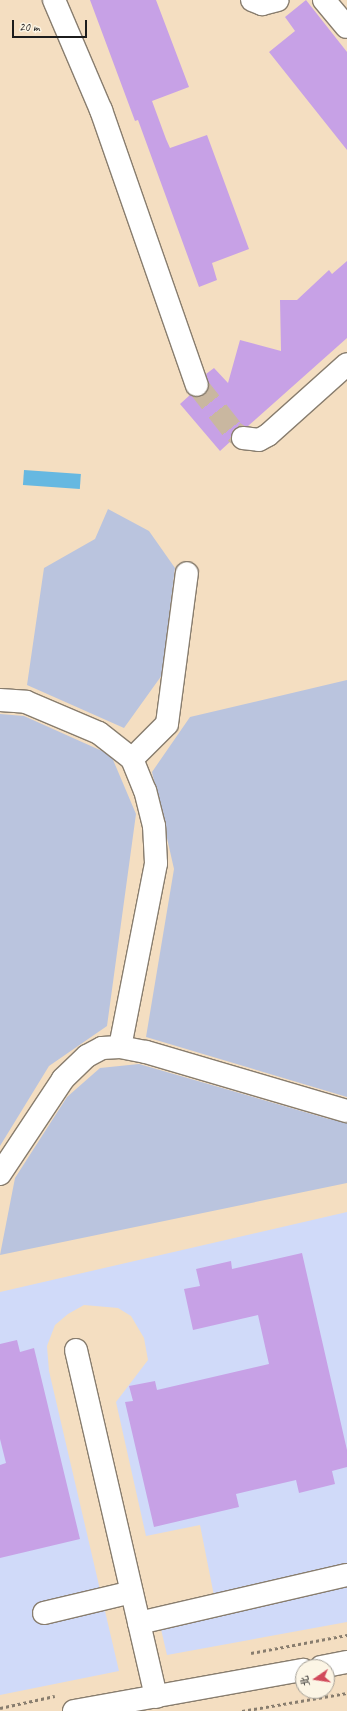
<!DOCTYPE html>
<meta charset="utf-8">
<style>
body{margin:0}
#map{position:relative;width:347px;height:1711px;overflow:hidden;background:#f4dec1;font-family:Caveat,"LXGW WenKai TC",sans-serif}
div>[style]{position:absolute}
.built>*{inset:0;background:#d0daf9}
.industrial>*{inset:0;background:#bac4de}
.water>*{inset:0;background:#66b8e1;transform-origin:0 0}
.building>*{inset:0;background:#c7a1e6}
.minor-tunnel>*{height:22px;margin-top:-11px;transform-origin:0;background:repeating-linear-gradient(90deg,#c9b7a0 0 22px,transparent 0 33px)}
.path>*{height:2.5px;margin-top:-1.25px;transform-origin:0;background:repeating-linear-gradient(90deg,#887d6e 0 3px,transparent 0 6px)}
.roads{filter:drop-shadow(1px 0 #887d6e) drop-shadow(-1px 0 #887d6e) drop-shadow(0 1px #887d6e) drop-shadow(0 -1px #887d6e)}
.minor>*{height:22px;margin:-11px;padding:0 11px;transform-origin:11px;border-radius:11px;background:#fff}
span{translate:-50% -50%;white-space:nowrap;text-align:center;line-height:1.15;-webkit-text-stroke:3px #fcf5e5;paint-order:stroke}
.north{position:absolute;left:295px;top:1659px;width:40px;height:40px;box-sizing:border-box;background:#fcf5e5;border:1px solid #a29e95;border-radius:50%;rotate:257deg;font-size:11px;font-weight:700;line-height:16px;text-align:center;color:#1c1c1c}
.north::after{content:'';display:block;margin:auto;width:14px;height:18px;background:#d1495b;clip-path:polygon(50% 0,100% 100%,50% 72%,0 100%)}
.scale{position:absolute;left:12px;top:20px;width:75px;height:18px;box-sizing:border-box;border:2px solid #1c1c1c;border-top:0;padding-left:5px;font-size:12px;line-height:14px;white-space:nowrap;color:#1c1c1c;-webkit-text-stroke:3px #fcf5e5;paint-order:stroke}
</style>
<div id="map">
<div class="built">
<div style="clip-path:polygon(347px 1212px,347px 1622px,167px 1655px,160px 1625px,217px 1611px,200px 1525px,146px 1536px,116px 1402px,148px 1360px,144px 1338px,131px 1316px,118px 1308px,84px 1305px,68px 1314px,55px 1325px,47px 1346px,49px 1371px,119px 1671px,0 1695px,0 1292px)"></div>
</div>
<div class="industrial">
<div style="clip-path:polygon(108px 509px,149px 531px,175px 568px,162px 675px,124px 728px,27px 685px,44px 568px,95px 539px)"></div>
<div style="clip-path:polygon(347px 680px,347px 1097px,146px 1037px,174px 869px,152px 772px,190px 717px)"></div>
<div style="clip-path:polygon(0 714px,24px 716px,111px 755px,136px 814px,107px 1026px,49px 1066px,0 1146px)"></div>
<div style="clip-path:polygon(139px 1064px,329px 1119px,347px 1121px,347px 1183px,0 1255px,15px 1178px,67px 1097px,100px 1068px)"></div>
</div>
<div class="water">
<div style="left:24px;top:470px;width:57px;height:15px;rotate:4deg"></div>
</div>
<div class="building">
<div style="clip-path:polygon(90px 0,156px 0,189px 87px,152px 101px,166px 139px,170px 148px,207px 135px,249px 249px,212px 263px,217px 280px,199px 287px,138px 120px,135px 121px)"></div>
<div style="clip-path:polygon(306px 0,347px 52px,347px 150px,269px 52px,295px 31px,285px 17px)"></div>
<div style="clip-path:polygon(347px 261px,347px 338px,248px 426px,239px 426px,233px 430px,231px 441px,220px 451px,180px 404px,190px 395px,201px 397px,206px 393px,209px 387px,206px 374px,214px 368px,228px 383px,240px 340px,281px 351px,280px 300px,297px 300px,329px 270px,332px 274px)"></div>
<div style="clip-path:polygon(302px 1253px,347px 1450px,347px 1467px,332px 1471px,335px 1484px,299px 1493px,296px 1480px,236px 1494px,239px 1507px,154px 1527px,125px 1402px,133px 1401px,129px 1386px,155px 1381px,157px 1390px,269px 1364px,258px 1315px,193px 1330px,184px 1289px,200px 1286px,196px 1269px,231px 1261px,232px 1269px)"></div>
<div style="clip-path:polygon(17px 1340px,20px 1352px,34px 1348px,80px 1539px,0 1558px,0 1465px,6px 1463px,0 1439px,0 1344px)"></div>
</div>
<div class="minor-tunnel">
<div style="left:197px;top:385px;width:60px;rotate:51.8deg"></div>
<div style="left:234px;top:432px;width:11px;rotate:34deg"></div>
</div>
<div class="path">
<div style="left:251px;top:1653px;width:98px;rotate:-10.6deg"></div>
<div style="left:0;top:1708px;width:56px;rotate:-12.3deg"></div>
<div style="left:242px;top:1711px;width:107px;rotate:-9.7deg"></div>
</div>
<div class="roads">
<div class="minor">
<div style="left:54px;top:0;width:120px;rotate:66.9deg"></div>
<div style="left:101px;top:110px;width:291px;rotate:70.8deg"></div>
<div style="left:252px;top:0;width:11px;rotate:22deg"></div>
<div style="left:262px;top:4px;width:16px;rotate:-14deg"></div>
<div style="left:324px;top:0;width:35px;rotate:50deg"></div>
<div style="left:243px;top:438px;width:16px;rotate:7deg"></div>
<div style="left:259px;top:440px;width:10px;rotate:-29deg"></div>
<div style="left:268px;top:435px;width:106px;rotate:-41.9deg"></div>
<div style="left:0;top:700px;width:26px;rotate:4deg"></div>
<div style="left:26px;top:702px;width:79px;rotate:23deg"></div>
<div style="left:99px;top:733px;width:42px;rotate:38.2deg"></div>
<div style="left:120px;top:1047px;width:187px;rotate:-78.9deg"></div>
<div style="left:156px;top:863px;width:37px;rotate:-93deg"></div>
<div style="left:154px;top:826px;width:36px;rotate:-104deg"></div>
<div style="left:145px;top:791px;width:35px;rotate:-112deg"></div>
<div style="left:132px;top:759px;width:49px;rotate:-45deg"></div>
<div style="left:167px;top:724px;width:152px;rotate:-82.5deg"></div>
<div style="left:0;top:1174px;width:114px;rotate:-56.4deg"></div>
<div style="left:63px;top:1079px;width:33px;rotate:-44deg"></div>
<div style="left:87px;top:1056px;width:17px;rotate:-28deg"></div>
<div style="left:102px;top:1048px;width:18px;rotate:-3deg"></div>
<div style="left:120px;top:1047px;width:26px;rotate:11deg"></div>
<div style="left:146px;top:1052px;width:209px;rotate:16.4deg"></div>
<div style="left:76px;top:1350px;width:356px;rotate:77deg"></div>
<div style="left:44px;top:1613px;width:90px;rotate:-13.4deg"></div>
<div style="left:139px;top:1623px;width:213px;rotate:-13deg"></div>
<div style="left:321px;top:1667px;width:26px;rotate:-11deg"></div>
<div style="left:74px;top:1711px;width:233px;rotate:-10.2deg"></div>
</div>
</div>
<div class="north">北</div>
<div class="scale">20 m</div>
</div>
